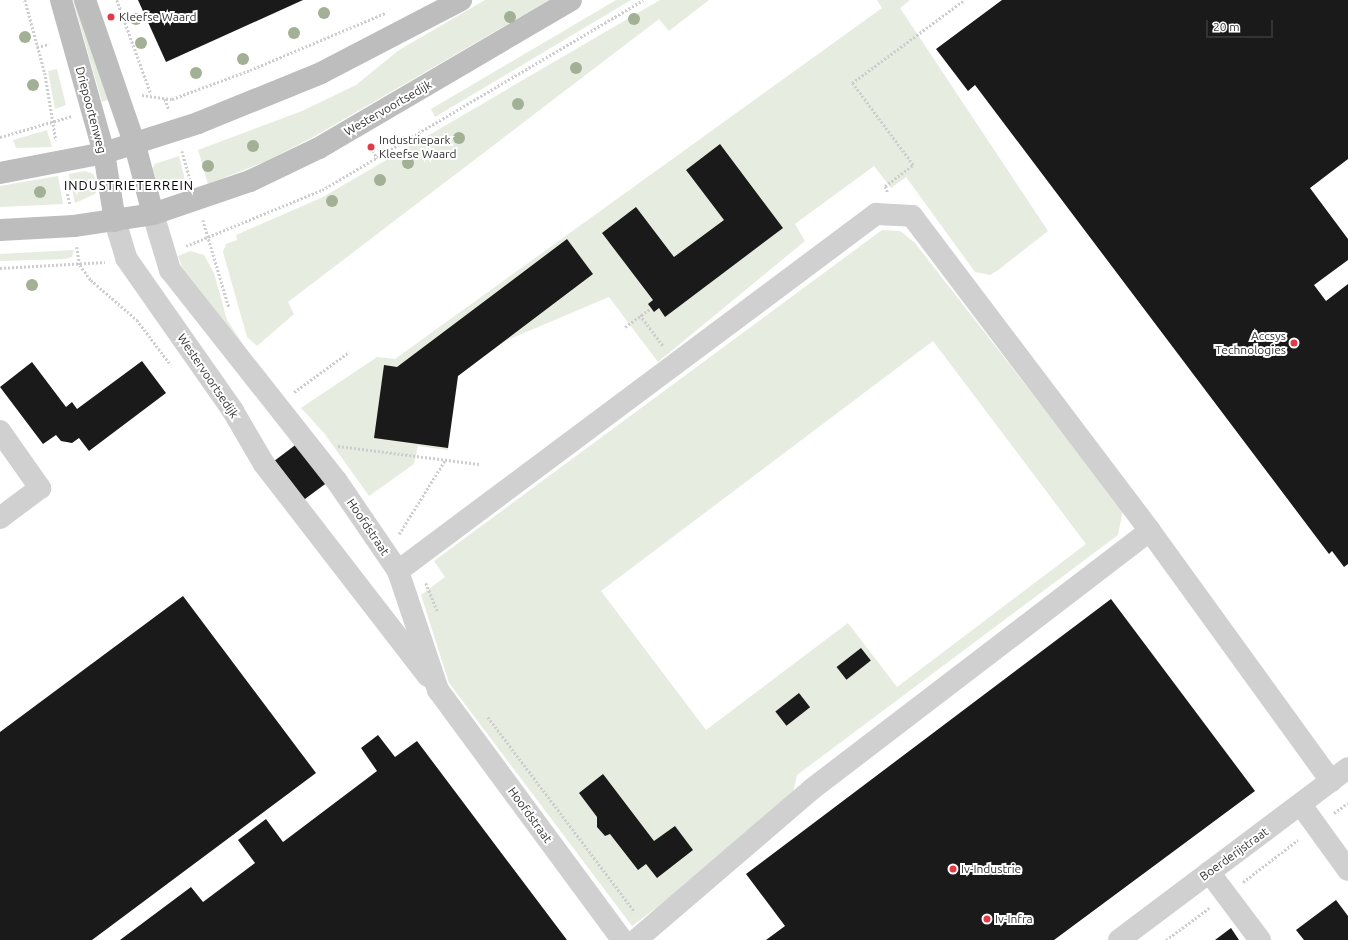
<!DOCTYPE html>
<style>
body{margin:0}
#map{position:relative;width:1348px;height:940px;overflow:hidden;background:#fff;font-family:Ubuntu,sans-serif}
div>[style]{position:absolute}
.green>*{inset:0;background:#e6ecdf}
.building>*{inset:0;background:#1a1a1a;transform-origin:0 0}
.path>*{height:2.5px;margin-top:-1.25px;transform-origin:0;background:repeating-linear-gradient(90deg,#cdcdcd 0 2px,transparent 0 4px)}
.street>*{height:22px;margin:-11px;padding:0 11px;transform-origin:11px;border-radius:11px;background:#d0d0d0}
.secondary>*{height:22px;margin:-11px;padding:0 11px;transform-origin:11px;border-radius:11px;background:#bdbdbd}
.trees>*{width:12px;height:12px;margin:-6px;border-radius:50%;background:#a2b095}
.dots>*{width:11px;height:11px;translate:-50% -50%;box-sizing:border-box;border:2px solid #fff;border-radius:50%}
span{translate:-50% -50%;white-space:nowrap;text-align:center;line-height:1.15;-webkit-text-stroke:4px #fff;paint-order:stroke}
.poi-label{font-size:12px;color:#333}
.left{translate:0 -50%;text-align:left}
.right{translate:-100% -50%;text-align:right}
.street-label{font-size:12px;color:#333}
.neighbourhood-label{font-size:13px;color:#000;letter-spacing:1px}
.scale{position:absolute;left:1206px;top:20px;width:67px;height:18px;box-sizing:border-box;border:2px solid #333;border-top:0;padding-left:5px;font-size:12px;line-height:14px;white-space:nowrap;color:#333;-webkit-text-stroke:3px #fff;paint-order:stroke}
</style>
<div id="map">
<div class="green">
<div style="clip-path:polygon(73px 0,78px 0,110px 99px,102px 102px)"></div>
<div style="clip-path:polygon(485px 0,549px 0,315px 136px,267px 161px,208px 184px,198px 150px,302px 111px,356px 85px,399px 50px)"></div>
<div style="clip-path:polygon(616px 0,631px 0,435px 117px,431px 109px)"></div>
<div style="clip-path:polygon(660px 0,709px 0,669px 31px,659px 19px,288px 302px,294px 314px,257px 346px,247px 337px,223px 252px,226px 244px,237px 240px,236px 235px,323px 197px)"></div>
<div style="clip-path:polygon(877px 0,910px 0,900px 8px,1048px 231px,997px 271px,990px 275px,975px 272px,906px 177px,891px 188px,874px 166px,795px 224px,805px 241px,658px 362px,609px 297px,505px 341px,458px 376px,448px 450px,418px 446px,414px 464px,369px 496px,324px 433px,301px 408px,377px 357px,395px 359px,882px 8px)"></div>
<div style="clip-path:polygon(57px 69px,66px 105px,55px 109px,48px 71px)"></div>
<div style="clip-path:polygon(47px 130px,52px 147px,16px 148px,13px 140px)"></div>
<div style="clip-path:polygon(179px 156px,188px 191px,164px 192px,149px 173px,155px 164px)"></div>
<div style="clip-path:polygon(85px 171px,93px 174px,99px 185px,95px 194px,75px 203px,69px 174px)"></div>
<div style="clip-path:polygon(58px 176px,63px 204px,0 207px,0 186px)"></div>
<div style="clip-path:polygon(evenodd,882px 230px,900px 231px,915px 243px,1123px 510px,1118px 535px,797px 775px,792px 797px,729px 854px,632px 926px,449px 683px,421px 595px,445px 577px,434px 561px,882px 230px,933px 341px,1086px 544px,897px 687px,848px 623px,706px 730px,601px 591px,933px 341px)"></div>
<div style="clip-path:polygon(74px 250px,72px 257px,65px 259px,0 261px,0 254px)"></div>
<div style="clip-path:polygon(190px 251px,204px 255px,214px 273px,227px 320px,250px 355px,182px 267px,178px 256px)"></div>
</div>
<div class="building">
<div style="clip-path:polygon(138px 0,303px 0,166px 62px)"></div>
<div style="clip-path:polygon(1002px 0,1348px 0,1348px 159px,1310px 188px,1348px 239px,1348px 260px,1314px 285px,1326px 301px,1348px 284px,1348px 564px,1344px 567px,1332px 551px,1329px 554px,975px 85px,968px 91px,936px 49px)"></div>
<div style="clip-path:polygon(720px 144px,783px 228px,665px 317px,659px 308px,654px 312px,648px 304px,653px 300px,602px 233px,636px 207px,674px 257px,724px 220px,686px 170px)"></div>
<div style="clip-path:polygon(567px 239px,593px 274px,458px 376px,448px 448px,374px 438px,384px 365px,397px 367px)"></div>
<div style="clip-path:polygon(142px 361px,166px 393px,89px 451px,79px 438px,72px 443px,61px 441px,56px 435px,43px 444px,0 387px,32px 362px,66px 407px,72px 402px,77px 409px)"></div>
<div style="left:298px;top:443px;width:49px;height:29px;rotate:53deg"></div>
<div style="clip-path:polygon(183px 596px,316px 773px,92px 940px,0 940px,0 732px)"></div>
<div style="clip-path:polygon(1111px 599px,1255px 791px,1054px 940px,766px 940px,785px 926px,746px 874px)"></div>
<div style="left:861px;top:648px;width:16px;height:31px;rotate:52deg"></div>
<div style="left:799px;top:693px;width:18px;height:30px;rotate:52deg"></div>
<div style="clip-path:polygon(378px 735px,395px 757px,417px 741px,567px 940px,120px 940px,191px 887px,203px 902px,255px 863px,238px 840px,266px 819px,283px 842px,377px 771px,361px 748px)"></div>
<div style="clip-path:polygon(603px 774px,654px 841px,675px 826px,693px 850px,657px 878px,646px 864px,638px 870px,610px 834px,605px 836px,597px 827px,597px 817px,579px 793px)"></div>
<div style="clip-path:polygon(1336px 900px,1348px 916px,1348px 940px,1304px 940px,1296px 930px)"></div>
<div style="clip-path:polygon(1231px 928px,1239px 940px,1215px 940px)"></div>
</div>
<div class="path">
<div style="left:25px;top:0;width:76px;rotate:74.7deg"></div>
<div style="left:45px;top:73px;width:68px;rotate:80.7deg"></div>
<div style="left:117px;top:0;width:100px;rotate:70.1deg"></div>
<div style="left:37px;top:47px;width:12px;rotate:-14deg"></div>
<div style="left:142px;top:95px;width:30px;rotate:8deg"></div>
<div style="left:172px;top:99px;width:83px;rotate:-20.4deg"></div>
<div style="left:250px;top:70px;width:147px;rotate:-22.9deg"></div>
<div style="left:165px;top:99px;width:12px;rotate:70deg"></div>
<div style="left:0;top:137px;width:75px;rotate:-16.3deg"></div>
<div style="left:371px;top:147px;width:13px;rotate:61deg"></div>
<div style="left:182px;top:151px;width:29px;rotate:74deg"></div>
<div style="left:65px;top:182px;width:23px;rotate:77deg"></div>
<div style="left:887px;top:192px;width:6px;rotate:-108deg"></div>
<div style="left:885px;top:186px;width:35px;rotate:-37deg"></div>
<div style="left:913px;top:165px;width:102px;rotate:-126.6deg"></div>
<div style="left:852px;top:83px;width:139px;rotate:-36.5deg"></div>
<div style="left:203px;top:220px;width:91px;rotate:73.4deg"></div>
<div style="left:186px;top:246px;width:147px;rotate:-22.4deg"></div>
<div style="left:322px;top:190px;width:373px;rotate:-30.6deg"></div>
<div style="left:77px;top:247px;width:18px;rotate:81deg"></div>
<div style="left:80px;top:265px;width:19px;rotate:54deg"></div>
<div style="left:91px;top:280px;width:61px;rotate:41deg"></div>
<div style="left:137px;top:320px;width:56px;rotate:52.9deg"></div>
<div style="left:0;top:268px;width:105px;rotate:-3.3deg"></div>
<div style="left:640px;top:315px;width:38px;rotate:53deg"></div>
<div style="left:625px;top:327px;width:32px;rotate:-36deg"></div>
<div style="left:294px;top:392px;width:68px;rotate:-36deg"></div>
<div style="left:338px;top:446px;width:142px;rotate:7.3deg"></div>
<div style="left:399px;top:534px;width:87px;rotate:-58.1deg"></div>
<div style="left:426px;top:583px;width:32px;rotate:68deg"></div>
<div style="left:488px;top:717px;width:244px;rotate:53deg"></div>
<div style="left:1334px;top:813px;width:17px;rotate:-36deg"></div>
<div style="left:1243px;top:882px;width:69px;rotate:-37.4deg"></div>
<div style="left:1166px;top:940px;width:54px;rotate:-36.7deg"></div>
</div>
<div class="street">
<div style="left:153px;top:214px;width:59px;rotate:73.1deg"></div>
<div style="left:170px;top:270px;width:268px;rotate:51.7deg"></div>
<div style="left:336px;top:480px;width:110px;rotate:55.7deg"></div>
<div style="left:398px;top:571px;width:126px;rotate:71.4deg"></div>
<div style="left:438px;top:690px;width:310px;rotate:53.6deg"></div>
<div style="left:115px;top:221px;width:39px;rotate:73deg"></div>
<div style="left:126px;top:258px;width:187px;rotate:55deg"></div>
<div style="left:233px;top:411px;width:61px;rotate:59.7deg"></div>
<div style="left:264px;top:464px;width:268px;rotate:52.3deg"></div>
<div style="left:0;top:431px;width:70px;rotate:54.9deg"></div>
<div style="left:40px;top:488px;width:50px;rotate:143.1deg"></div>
<div style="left:398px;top:571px;width:597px;rotate:-36.75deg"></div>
<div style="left:876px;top:214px;width:36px;rotate:3deg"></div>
<div style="left:912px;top:216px;width:395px;rotate:52.9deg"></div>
<div style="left:1150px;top:531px;width:309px;rotate:54.1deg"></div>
<div style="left:1301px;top:805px;width:80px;rotate:54.1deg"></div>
<div style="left:1209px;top:872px;width:85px;rotate:53.1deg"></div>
<div style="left:636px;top:940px;width:232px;rotate:-40.6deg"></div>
<div style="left:812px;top:789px;width:425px;rotate:-37.4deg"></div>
<div style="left:1119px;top:940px;width:286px;rotate:-36.9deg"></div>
</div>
<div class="secondary">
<div style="left:61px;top:0;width:159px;rotate:74.3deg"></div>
<div style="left:104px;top:153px;width:69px;rotate:80.8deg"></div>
<div style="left:85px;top:0;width:153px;rotate:71deg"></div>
<div style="left:135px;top:145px;width:71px;rotate:75.4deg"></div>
<div style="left:0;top:173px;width:106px;rotate:-10.9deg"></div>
<div style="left:104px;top:153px;width:99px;rotate:-17.7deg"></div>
<div style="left:198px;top:123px;width:133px;rotate:-22.1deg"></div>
<div style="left:321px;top:73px;width:158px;rotate:-27.5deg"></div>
<div style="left:0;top:230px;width:74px;rotate:-3.1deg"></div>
<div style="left:74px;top:226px;width:80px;rotate:-8.6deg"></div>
<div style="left:153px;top:214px;width:102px;rotate:-18.8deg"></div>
<div style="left:250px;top:181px;width:76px;rotate:-25.6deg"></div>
<div style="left:319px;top:148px;width:292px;rotate:-30.4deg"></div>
</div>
<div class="trees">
<div style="left:324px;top:13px"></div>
<div style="left:510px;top:17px"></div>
<div style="left:136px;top:19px"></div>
<div style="left:634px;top:19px"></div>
<div style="left:294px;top:33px"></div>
<div style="left:25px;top:37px"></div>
<div style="left:141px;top:43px"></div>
<div style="left:243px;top:59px"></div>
<div style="left:576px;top:68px"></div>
<div style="left:196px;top:73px"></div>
<div style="left:33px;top:85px"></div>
<div style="left:518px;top:104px"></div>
<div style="left:459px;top:138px"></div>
<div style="left:253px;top:146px"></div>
<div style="left:408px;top:163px"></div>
<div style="left:208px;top:166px"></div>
<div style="left:380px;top:180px"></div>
<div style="left:40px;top:192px"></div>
<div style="left:332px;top:201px"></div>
<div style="left:32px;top:285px"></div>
</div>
<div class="dots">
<div style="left:111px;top:17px;background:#e63946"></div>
<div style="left:371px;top:147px;background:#e63946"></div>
<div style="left:1294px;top:343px;background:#e63946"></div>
<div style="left:953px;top:869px;background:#e63946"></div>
<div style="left:987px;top:919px;background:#e63946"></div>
</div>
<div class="poi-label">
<span class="left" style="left:119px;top:17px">Kleefse Waard</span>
<span class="left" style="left:379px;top:147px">Industriepark<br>Kleefse Waard</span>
<span class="right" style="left:1286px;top:343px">Accsys<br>Technologies</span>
<span class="left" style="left:961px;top:869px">Iv-Industrie</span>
<span class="left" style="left:995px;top:919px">Iv-Infra</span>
</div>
<div class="street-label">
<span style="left:388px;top:108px;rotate:-30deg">Westervoortsedijk</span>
<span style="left:91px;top:110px;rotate:75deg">Driepoortenweg</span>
<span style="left:208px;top:376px;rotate:56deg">Westervoortsedijk</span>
<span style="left:368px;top:527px;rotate:56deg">Hoofdstraat</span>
<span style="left:530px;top:815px;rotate:54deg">Hoofdstraat</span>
<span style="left:1234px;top:854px;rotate:-36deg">Boerderijstraat</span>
</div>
<div class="neighbourhood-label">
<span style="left:129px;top:185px">INDUSTRIETERREIN</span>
</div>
<div class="scale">20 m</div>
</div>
